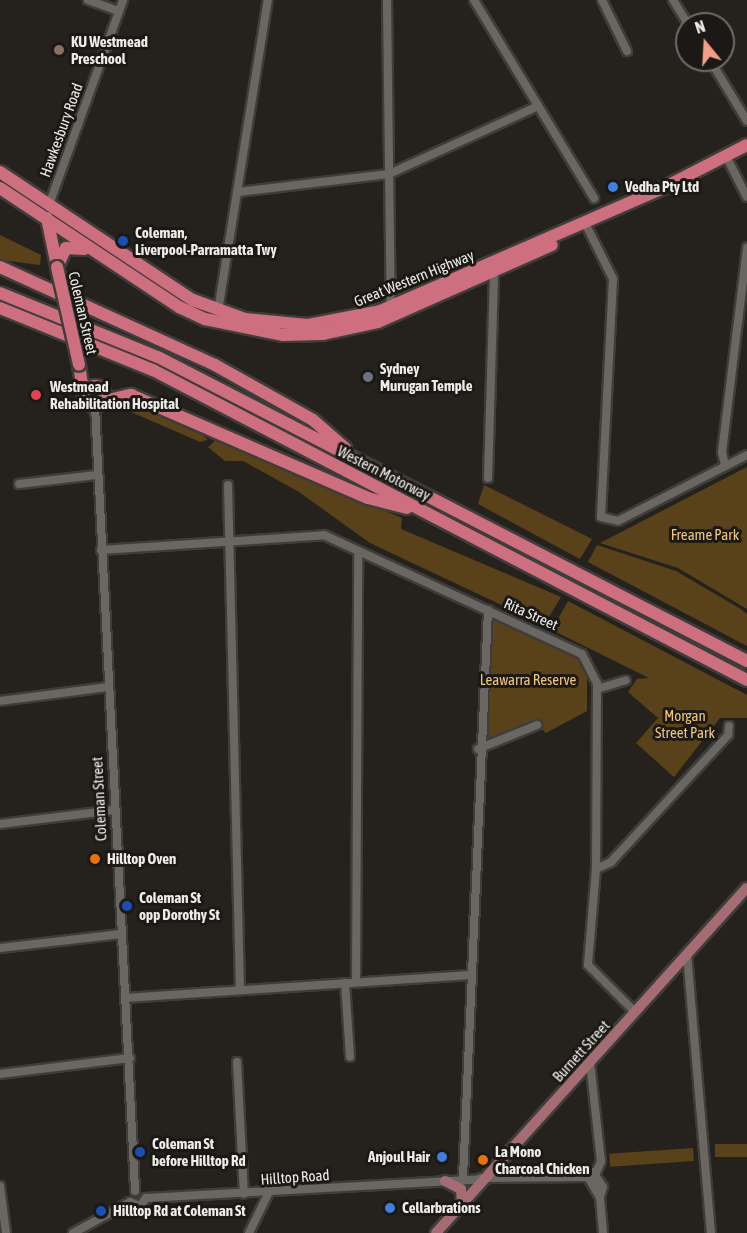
<!DOCTYPE html>
<style>
body{margin:0}
#map{position:relative;width:747px;height:1233px;overflow:hidden;background:#25221e;font-family:"Asap Condensed",sans-serif}
div>[style]{position:absolute}
.green>*{inset:0;background:#59421a;transform-origin:0 0}
.roads{filter:drop-shadow(2px 0 #3f3d3a) drop-shadow(-2px 0 #3f3d3a) drop-shadow(0 2px #3f3d3a) drop-shadow(0 -2px #3f3d3a)}
.minor>*{height:8px;margin:-4px;padding:0 4px;transform-origin:4px;border-radius:4px;background:#6a6762}
.major>*{height:10px;margin:-5px;padding:0 5px;transform-origin:5px;border-radius:5px;background:#a56c73}
.highway>*{height:12px;margin:-6px;padding:0 6px;transform-origin:6px;border-radius:6px;background:#cd6f7e}
.highway>.ring{margin:-6px;padding:0;box-sizing:content-box;background:none;border:12px solid #cd6f7e;border-radius:50%}
.bridges{filter:drop-shadow(2px 0 #3f3d3a) drop-shadow(-2px 0 #3f3d3a) drop-shadow(0 2px #3f3d3a) drop-shadow(0 -2px #3f3d3a)}
.highway-bridge>*{height:12px;margin:-6px;padding:0 6px;transform-origin:6px;border-radius:6px;background:#cd6f7e}
.dots>*{width:16px;height:16px;translate:-50% -50%;box-sizing:border-box;border:3px solid #1b1915;border-radius:50%}
span{translate:-50% -50%;white-space:nowrap;text-align:center;line-height:1.15;-webkit-text-stroke:6px #1b1915;paint-order:stroke}
.poi-label{font-size:15px;color:#eeece9;font-weight:700}
.left{translate:0 -50%;text-align:left}
.right{translate:-100% -50%;text-align:right}
.street-label{font-size:15px;color:#eeece9}
.park-label{font-size:15px;color:#f1c57b}
.north{position:absolute;left:675px;top:12px;width:60px;height:60px;box-sizing:border-box;background:#1b1915;border:2px solid #6f6d6a;border-radius:50%;rotate:342deg;font-size:16px;font-weight:700;line-height:24px;text-align:center;color:#eeece9}
.north::after{content:'';display:block;margin:auto;width:21px;height:27px;background:#f49e87;clip-path:polygon(50% 0,100% 100%,50% 72%,0 100%)}
</style>
<div id="map">
<div class="green">
<div style="clip-path:polygon(0 235px,41px 255px,40px 265px,0 260px)"></div>
<div style="clip-path:polygon(127px 402px,201px 434px,208px 440px,200px 442px,115px 405px)"></div>
<div style="clip-path:polygon(216px 440px,402px 518px,401px 529px,561px 597px,544px 625px,370px 543px,299px 492px,243px 461px,225px 461px,208px 447px)"></div>
<div style="clip-path:polygon(747px 467px,747px 609px,678px 568px,600px 543px)"></div>
<div style="clip-path:polygon(484px 485px,592px 539px,580px 559px,478px 504px)"></div>
<div style="clip-path:polygon(597px 545px,676px 571px,739px 608px,747px 614px,747px 646px,588px 562px)"></div>
<div style="clip-path:polygon(568px 601px,747px 695px,747px 718px,720px 718px,674px 777px,636px 743px,658px 718px,628px 692px,637px 679px,649px 678px,552px 630px)"></div>
<div style="clip-path:polygon(497px 619px,579px 657px,587px 666px,587px 711px,546px 733px,533px 721px,487px 741px,489px 624px)"></div>
<div style="left:747px;top:1144px;width:13px;height:32px;rotate:90deg"></div>
<div style="left:693px;top:1148px;width:13px;height:84px;rotate:86deg"></div>
</div>
<div class="roads">
<div class="minor">
<div style="left:88px;top:0;width:33px;rotate:20deg"></div>
<div style="left:387px;top:0;width:306px;rotate:89.3deg"></div>
<div style="left:474px;top:0;width:232px;rotate:58.8deg"></div>
<div style="left:602px;top:0;width:57px;rotate:63.9deg"></div>
<div style="left:673px;top:0;width:28px;rotate:58deg"></div>
<div style="left:710px;top:60px;width:71px;rotate:58.8deg"></div>
<div style="left:729px;top:162px;width:39px;rotate:63deg"></div>
<div style="left:238px;top:192px;width:152px;rotate:-6.8deg"></div>
<div style="left:389px;top:174px;width:164px;rotate:-24.5deg"></div>
<div style="left:50px;top:202px;width:215px;rotate:-70.1deg"></div>
<div style="left:588px;top:229px;width:56px;rotate:63.4deg"></div>
<div style="left:613px;top:279px;width:238px;rotate:92.9deg"></div>
<div style="left:601px;top:517px;width:17px;rotate:13deg"></div>
<div style="left:618px;top:521px;width:145px;rotate:-27.1deg"></div>
<div style="left:218px;top:311px;width:315px;rotate:-80.9deg"></div>
<div style="left:95px;top:406px;width:786px;rotate:87.08deg"></div>
<div style="left:725px;top:465px;width:13px;rotate:-103deg"></div>
<div style="left:722px;top:452px;width:206px;rotate:-83deg"></div>
<div style="left:488px;top:478px;width:206px;rotate:-88.3deg"></div>
<div style="left:19px;top:484px;width:78px;rotate:-6.7deg"></div>
<div style="left:228px;top:485px;width:505px;rotate:88.64deg"></div>
<div style="left:101px;top:550px;width:224px;rotate:-3.8deg"></div>
<div style="left:324px;top:535px;width:284px;rotate:24.8deg"></div>
<div style="left:582px;top:654px;width:33px;rotate:63deg"></div>
<div style="left:597px;top:683px;width:186px;rotate:90.3deg"></div>
<div style="left:596px;top:869px;width:96px;rotate:94.8deg"></div>
<div style="left:588px;top:965px;width:66px;rotate:45deg"></div>
<div style="left:597px;top:689px;width:30px;rotate:-17deg"></div>
<div style="left:0;top:701px;width:109px;rotate:-7.4deg"></div>
<div style="left:478px;top:749px;width:64px;rotate:-22.1deg"></div>
<div style="left:0;top:824px;width:116px;rotate:-6.9deg"></div>
<div style="left:596px;top:869px;width:17px;rotate:-25deg"></div>
<div style="left:611px;top:862px;width:173px;rotate:-47.3deg"></div>
<div style="left:728px;top:735px;width:9px;rotate:-84deg"></div>
<div style="left:0;top:948px;width:122px;rotate:-6.6deg"></div>
<div style="left:687px;top:954px;width:280px;rotate:85.1deg"></div>
<div style="left:356px;top:982px;width:430px;rotate:-89.7deg"></div>
<div style="left:345px;top:983px;width:74px;rotate:86.1deg"></div>
<div style="left:125px;top:998px;width:346px;rotate:-3.8deg"></div>
<div style="left:237px;top:1062px;width:132px;rotate:87deg"></div>
<div style="left:590px;top:1062px;width:100px;rotate:83.7deg"></div>
<div style="left:601px;top:1161px;width:22px;rotate:112deg"></div>
<div style="left:0;top:1074px;width:131px;rotate:-7deg"></div>
<div style="left:570px;top:1172px;width:23px"></div>
<div style="left:593px;top:1172px;width:18px;rotate:56deg"></div>
<div style="left:603px;top:1187px;width:9px;rotate:108deg"></div>
<div style="left:463px;top:1178px;width:569px;rotate:-87.48deg"></div>
<div style="left:481px;top:1178px;width:107px;rotate:-0.5deg"></div>
<div style="left:588px;top:1177px;width:24px;rotate:60deg"></div>
<div style="left:600px;top:1198px;width:35px;rotate:85deg"></div>
<div style="left:0;top:1186px;width:47px;rotate:82.7deg"></div>
<div style="left:146px;top:1198px;width:341px;rotate:-3.2deg"></div>
<div style="left:130px;top:1202px;width:11px;rotate:22deg"></div>
<div style="left:140px;top:1206px;width:10px;rotate:-53deg"></div>
<div style="left:73px;top:1233px;width:65px;rotate:-28.5deg"></div>
<div style="left:249px;top:1233px;width:46px;rotate:-64deg"></div>
</div>
<div class="major">
<div style="left:445px;top:1181px;width:18px;rotate:27deg"></div>
<div style="left:461px;top:1189px;width:15px;rotate:86deg"></div>
<div style="left:436px;top:1233px;width:464px;rotate:-48deg"></div>
</div>
<div class="highway">
<div style="left:0;top:172px;width:232px;rotate:33.6deg"></div>
<div style="left:193px;top:300px;width:55px;rotate:20.1deg"></div>
<div style="left:245px;top:319px;width:63px;rotate:5.4deg"></div>
<div style="left:308px;top:325px;width:73px;rotate:-11deg"></div>
<div style="left:380px;top:311px;width:309px;rotate:-23.5deg"></div>
<div style="left:663px;top:188px;width:94px;rotate:-27.1deg"></div>
<div style="left:0;top:188px;width:215px;rotate:33.6deg"></div>
<div style="left:179px;top:307px;width:29px;rotate:25deg"></div>
<div style="left:205px;top:319px;width:80px;rotate:11.6deg"></div>
<div style="left:283px;top:335px;width:40px;rotate:-1.4deg"></div>
<div style="left:323px;top:334px;width:56px;rotate:-12.3deg"></div>
<div style="left:378px;top:322px;width:190px;rotate:-23.9deg"></div>
<div style="left:47px;top:218px;width:49px;rotate:78.2deg"></div>
<div style="left:0;top:267px;width:236px;rotate:24.5deg"></div>
<div style="left:215px;top:365px;width:112px;rotate:29.3deg"></div>
<div style="left:313px;top:420px;width:43px;rotate:41.2deg"></div>
<div style="left:57px;top:267px;width:21px;rotate:-65deg"></div>
<div style="left:66px;top:248px;width:18px;rotate:3deg"></div>
<div style="left:0;top:293px;width:170px;rotate:22.1deg"></div>
<div style="left:158px;top:357px;width:663px;rotate:27.3deg"></div>
<div style="left:0;top:308px;width:165px;rotate:22.1deg"></div>
<div style="left:153px;top:370px;width:670px;rotate:27.56deg"></div>
<div style="left:79px;top:365px;width:32px;rotate:81deg"></div>
<div class="ring" style="left:85px;top:386px;width:8px;height:8px"></div>
<div style="left:104px;top:401px;width:28px;rotate:-13deg"></div>
<div style="left:131px;top:395px;width:258px;rotate:23.5deg"></div>
<div style="left:368px;top:498px;width:40px;rotate:14.4deg"></div>
</div>
</div>
<div class="bridges">
<div class="highway-bridge">
<div style="left:57px;top:267px;width:100px;rotate:77.3deg"></div>
</div>
</div>
<div class="dots">
<div style="left:59px;top:50px;background:#8d6e63"></div>
<div style="left:613px;top:187px;background:#3f7fe0"></div>
<div style="left:123px;top:241px;background:#1a4fb4"></div>
<div style="left:368px;top:377px;background:#6b7280"></div>
<div style="left:36px;top:395px;background:#e0444e"></div>
<div style="left:95px;top:859px;background:#e8710a"></div>
<div style="left:127px;top:906px;background:#1a4fb4"></div>
<div style="left:140px;top:1152px;background:#1a4fb4"></div>
<div style="left:442px;top:1157px;background:#3f7fe0"></div>
<div style="left:483px;top:1160px;background:#e8710a"></div>
<div style="left:390px;top:1208px;background:#3f7fe0"></div>
<div style="left:101px;top:1211px;background:#1a4fb4"></div>
</div>
<div class="poi-label">
<span class="left" style="left:71px;top:50px">KU Westmead<br>Preschool</span>
<span class="left" style="left:625px;top:187px">Vedha Pty Ltd</span>
<span class="left" style="left:135px;top:241px">Coleman,<br>Liverpool-Parramatta Twy</span>
<span class="left" style="left:380px;top:377px">Sydney<br>Murugan Temple</span>
<span class="left" style="left:50px;top:395px">Westmead<br>Rehabilitation Hospital</span>
<span class="left" style="left:107px;top:859px">Hilltop Oven</span>
<span class="left" style="left:139px;top:906px">Coleman St<br>opp Dorothy St</span>
<span class="left" style="left:152px;top:1152px">Coleman St<br>before Hilltop Rd</span>
<span class="left" style="left:495px;top:1160px">La Mono<br>Charcoal Chicken</span>
<span class="right" style="left:430px;top:1157px">Anjoul Hair</span>
<span class="left" style="left:402px;top:1208px">Cellarbrations</span>
<span class="left" style="left:113px;top:1211px">Hilltop Rd at Coleman St</span>
</div>
<div class="street-label">
<span style="left:61px;top:130px;rotate:-70deg">Hawkesbury Road</span>
<span style="left:414px;top:278px;rotate:-22deg">Great Western Highway</span>
<span style="left:83px;top:313px;rotate:77deg">Coleman Street</span>
<span style="left:384px;top:473px;rotate:27deg">Western Motorway</span>
<span style="left:531px;top:614px;rotate:24deg">Rita Street</span>
<span style="left:99px;top:799px;rotate:-93deg">Coleman Street</span>
<span style="left:581px;top:1051px;rotate:-48deg">Burnett Street</span>
<span style="left:295px;top:1177px;rotate:-4deg">Hilltop Road</span>
</div>
<div class="park-label">
<span style="left:705px;top:535px">Freame Park</span>
<span style="left:528px;top:680px">Leawarra Reserve</span>
<span style="left:685px;top:724px">Morgan<br>Street Park</span>
</div>
<div class="north">N</div>
</div>
